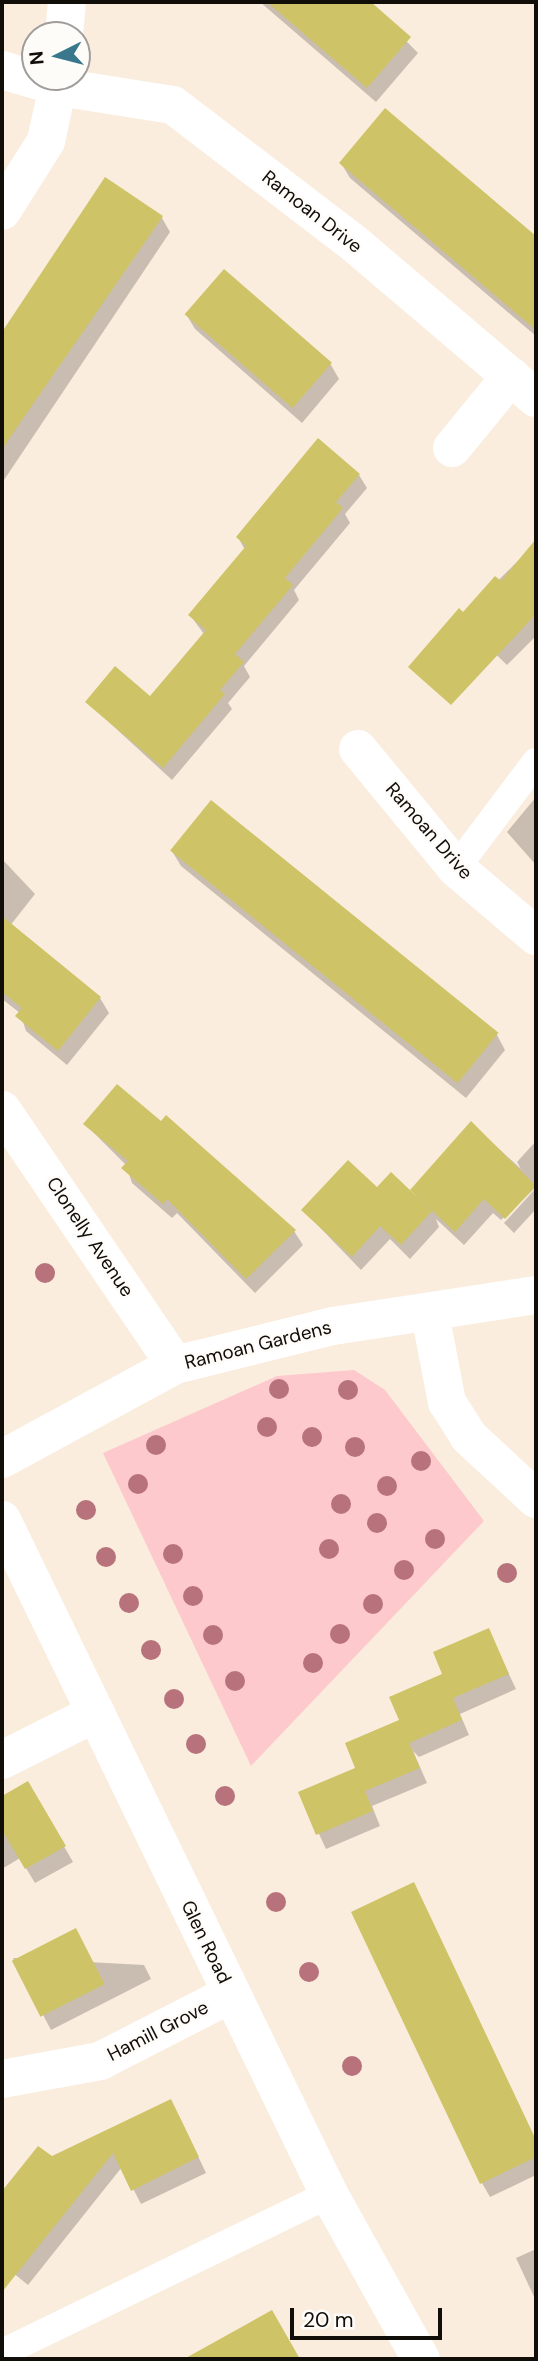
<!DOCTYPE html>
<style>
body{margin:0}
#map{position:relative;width:538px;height:2361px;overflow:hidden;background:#faeddd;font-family:"DM Sans",sans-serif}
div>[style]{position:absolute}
.green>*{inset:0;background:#fdc9cc}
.shadow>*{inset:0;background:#0003}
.building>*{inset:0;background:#cec467;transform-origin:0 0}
.service>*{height:28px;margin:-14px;padding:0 14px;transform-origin:14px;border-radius:14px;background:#fff}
.minor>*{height:38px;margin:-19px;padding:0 19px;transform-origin:19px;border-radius:19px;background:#fff}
.primary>*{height:38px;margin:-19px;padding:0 19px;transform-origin:19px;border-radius:19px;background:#fff}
.trees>*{width:20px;height:20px;margin:-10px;border-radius:50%;background:#b7727c}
span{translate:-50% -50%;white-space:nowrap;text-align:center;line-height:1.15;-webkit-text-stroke:5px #fefcf9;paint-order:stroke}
.street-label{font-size:19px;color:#110d08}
.frame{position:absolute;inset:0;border:4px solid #110d08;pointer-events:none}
.north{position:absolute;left:21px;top:21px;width:70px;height:70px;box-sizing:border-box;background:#fefcf9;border:2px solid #9f9c99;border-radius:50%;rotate:264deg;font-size:19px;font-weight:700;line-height:28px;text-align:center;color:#110d08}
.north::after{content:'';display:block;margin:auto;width:24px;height:32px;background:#38778c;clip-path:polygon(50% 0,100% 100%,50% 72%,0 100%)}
.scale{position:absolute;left:290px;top:2308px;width:152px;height:32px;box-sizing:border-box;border:4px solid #110d08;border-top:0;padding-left:9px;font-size:21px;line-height:24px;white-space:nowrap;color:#110d08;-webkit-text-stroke:5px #fefcf9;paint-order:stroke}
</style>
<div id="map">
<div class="green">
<div style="clip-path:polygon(354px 1370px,385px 1390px,484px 1521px,251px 1766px,103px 1453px,277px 1376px)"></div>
</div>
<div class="shadow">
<div style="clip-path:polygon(260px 2px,368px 2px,418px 53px,376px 102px)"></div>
<div style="clip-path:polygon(386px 110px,536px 238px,536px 336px,350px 178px,341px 163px)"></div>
<div style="clip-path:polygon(106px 180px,162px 218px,170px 232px,2px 483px,2px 335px)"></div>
<div style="clip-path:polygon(224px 271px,331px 365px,339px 379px,302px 423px,195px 329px,186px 314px)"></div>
<div style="clip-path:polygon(359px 475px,367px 488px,345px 514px,350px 523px,294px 590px,299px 600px,244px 666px,250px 677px,228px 703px,232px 709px,172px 780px,87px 702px,151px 699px,204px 634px,190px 615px,245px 550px,238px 537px)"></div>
<div style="clip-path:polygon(528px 551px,536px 558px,536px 636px,507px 665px,459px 619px)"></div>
<div style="clip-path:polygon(536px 797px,536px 865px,507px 832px)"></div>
<div style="clip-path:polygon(172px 851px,497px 1035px,505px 1050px,466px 1098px,181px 866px)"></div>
<div style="clip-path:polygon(2px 859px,35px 894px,2px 936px)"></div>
<div style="clip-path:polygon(14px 928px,100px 998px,109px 1013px,67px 1065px,26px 1031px,20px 1013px,2px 999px,2px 944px)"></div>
<div style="clip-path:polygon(85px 1124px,294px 1231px,303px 1245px,255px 1293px,177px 1213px,172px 1218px,132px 1183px,126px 1165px)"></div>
<div style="clip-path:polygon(472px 1124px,521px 1169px,517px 1162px,536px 1141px,536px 1187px,501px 1220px,493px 1213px,464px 1245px,436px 1219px,439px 1227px,410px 1259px,390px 1239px,361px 1270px,303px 1210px,377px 1189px,416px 1196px,412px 1190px)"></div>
<div style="clip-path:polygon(536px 1188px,536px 1209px,514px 1233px,504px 1223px)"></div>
<div style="clip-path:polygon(488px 1630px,516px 1689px,460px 1714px,469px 1735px,419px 1757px,413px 1751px,427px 1783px,372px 1806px,380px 1826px,326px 1849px,300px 1793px,357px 1768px)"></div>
<div style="clip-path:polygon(28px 1784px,73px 1862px,35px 1883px,20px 1858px,2px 1869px,2px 1798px)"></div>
<div style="clip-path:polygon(421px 1899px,536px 2141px,536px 2175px,490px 2197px,482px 2183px)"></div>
<div style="clip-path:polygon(13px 1958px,144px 1965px,151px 1979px,51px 2030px)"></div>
<div style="clip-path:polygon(179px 2116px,206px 2173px,141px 2204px,122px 2167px,28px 2285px,2px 2264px,2px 2194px,39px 2148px,52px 2158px)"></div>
<div style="clip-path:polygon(536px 2249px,536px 2301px,516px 2258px)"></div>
<div style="clip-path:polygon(272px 2312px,298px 2359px,188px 2359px)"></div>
</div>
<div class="building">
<div style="clip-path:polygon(267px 2px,371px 2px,411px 37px,367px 88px)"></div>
<div style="clip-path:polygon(385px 108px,536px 236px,536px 330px,339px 163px)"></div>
<div style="clip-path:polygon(105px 177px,163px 216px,2px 449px,2px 332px)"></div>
<div style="left:224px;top:269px;width:143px;height:60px;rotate:41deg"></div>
<div style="clip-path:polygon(318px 438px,360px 474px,336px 502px,343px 508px,285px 578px,293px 585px,235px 654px,244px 662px,220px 690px,225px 694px,163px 768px,85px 702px,115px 666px,150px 696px,206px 630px,188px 615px,246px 546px,236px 537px)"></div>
<div style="clip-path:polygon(536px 539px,536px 614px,451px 705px,408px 667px,459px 608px,463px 612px,495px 576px,501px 581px)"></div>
<div style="left:211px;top:800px;width:370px;height:65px;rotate:39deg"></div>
<div style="clip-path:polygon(2px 916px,101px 997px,58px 1051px,15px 1016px,22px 1008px,2px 992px)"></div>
<div style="clip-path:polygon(117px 1084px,161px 1121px,166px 1115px,296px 1230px,246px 1279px,167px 1199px,163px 1204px,121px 1168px,128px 1161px,83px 1124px)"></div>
<div style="clip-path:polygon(471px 1121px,536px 1186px,505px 1219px,484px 1199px,455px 1232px,410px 1190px)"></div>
<div style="clip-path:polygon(348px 1160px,377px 1187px,391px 1172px,432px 1211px,401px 1245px,380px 1226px,352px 1257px,301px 1210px)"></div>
<div style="clip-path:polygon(489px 1628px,509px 1674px,453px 1698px,462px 1720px,409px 1743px,407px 1738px,420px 1768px,365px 1791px,373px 1811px,316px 1835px,298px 1792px,355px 1768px,345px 1743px,399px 1720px,389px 1697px,442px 1674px,433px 1652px)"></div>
<div style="clip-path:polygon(28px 1781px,66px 1846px,25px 1869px,2px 1830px,2px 1796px)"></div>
<div style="clip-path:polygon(414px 1882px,536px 2140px,536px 2157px,480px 2184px,351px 1912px)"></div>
<div style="left:76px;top:1928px;width:63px;height:72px;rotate:63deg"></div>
<div style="clip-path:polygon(171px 2099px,199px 2157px,131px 2191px,113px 2153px,2px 2292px,2px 2191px,38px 2146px,52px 2156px)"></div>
<div style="clip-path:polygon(272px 2310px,300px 2359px,184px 2359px)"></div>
</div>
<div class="service">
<div style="left:456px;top:868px;width:133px;rotate:-53deg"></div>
<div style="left:2px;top:2353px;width:364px;rotate:-25.9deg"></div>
</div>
<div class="minor">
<div style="left:64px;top:35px;width:33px;rotate:-85deg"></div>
<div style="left:2px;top:70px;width:59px;rotate:16.6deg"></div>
<div style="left:59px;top:87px;width:115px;rotate:9deg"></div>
<div style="left:173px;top:105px;width:230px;rotate:37.4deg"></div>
<div style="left:356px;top:245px;width:236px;rotate:40.4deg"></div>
<div style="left:2px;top:211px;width:83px;rotate:-57.8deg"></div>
<div style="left:46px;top:141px;width:66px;rotate:-77.7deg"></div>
<div style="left:452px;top:448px;width:93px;rotate:-50.7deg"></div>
<div style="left:358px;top:749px;width:154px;rotate:50.5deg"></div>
<div style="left:456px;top:868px;width:105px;rotate:40.4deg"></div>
<div style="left:2px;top:1110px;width:308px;rotate:55.8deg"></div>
<div style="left:430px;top:1314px;width:90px;rotate:79.1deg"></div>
<div style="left:447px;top:1402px;width:41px;rotate:57.8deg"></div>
<div style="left:469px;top:1437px;width:91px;rotate:42.8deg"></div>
<div style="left:2px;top:1459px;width:197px;rotate:-28.5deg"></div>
<div style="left:175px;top:1365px;width:163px;rotate:-13.9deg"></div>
<div style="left:333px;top:1326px;width:205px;rotate:-8.7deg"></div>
<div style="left:2px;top:1760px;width:105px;rotate:-26.6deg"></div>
<div style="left:2px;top:2079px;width:100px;rotate:-10.4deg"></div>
<div style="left:100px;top:2061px;width:147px;rotate:-27.1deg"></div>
</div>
<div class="primary">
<div style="left:2px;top:1520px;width:749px;rotate:64.12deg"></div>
<div style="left:329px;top:2194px;width:189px;rotate:60.9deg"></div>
</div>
<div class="trees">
<div style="left:45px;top:1273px"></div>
<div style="left:279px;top:1389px"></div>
<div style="left:348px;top:1390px"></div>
<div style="left:267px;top:1427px"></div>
<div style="left:312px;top:1437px"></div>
<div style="left:156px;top:1445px"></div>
<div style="left:355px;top:1447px"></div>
<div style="left:421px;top:1461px"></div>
<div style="left:138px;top:1484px"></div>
<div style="left:387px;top:1486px"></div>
<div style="left:341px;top:1504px"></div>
<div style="left:86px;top:1510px"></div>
<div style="left:377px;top:1523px"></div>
<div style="left:435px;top:1539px"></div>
<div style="left:329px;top:1549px"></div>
<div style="left:173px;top:1554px"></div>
<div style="left:106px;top:1557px"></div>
<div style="left:404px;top:1570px"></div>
<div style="left:507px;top:1573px"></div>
<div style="left:193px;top:1596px"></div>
<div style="left:129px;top:1603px"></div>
<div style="left:373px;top:1604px"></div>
<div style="left:340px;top:1634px"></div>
<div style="left:213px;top:1635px"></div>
<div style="left:151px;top:1650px"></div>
<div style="left:313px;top:1663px"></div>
<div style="left:235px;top:1681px"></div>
<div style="left:174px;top:1699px"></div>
<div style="left:196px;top:1744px"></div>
<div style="left:225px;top:1796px"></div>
<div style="left:276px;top:1902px"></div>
<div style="left:309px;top:1972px"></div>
<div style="left:352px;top:2066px"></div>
</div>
<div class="street-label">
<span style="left:312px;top:212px;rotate:38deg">Ramoan Drive</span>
<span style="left:429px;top:831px;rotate:49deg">Ramoan Drive</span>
<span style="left:90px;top:1237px;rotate:56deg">Clonelly Avenue</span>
<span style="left:258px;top:1345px;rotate:-14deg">Ramoan Gardens</span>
<span style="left:206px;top:1942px;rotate:64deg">Glen Road</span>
<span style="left:158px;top:2031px;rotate:-27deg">Hamill Grove</span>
</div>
<div class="frame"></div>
<div class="north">N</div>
<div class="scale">20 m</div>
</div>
